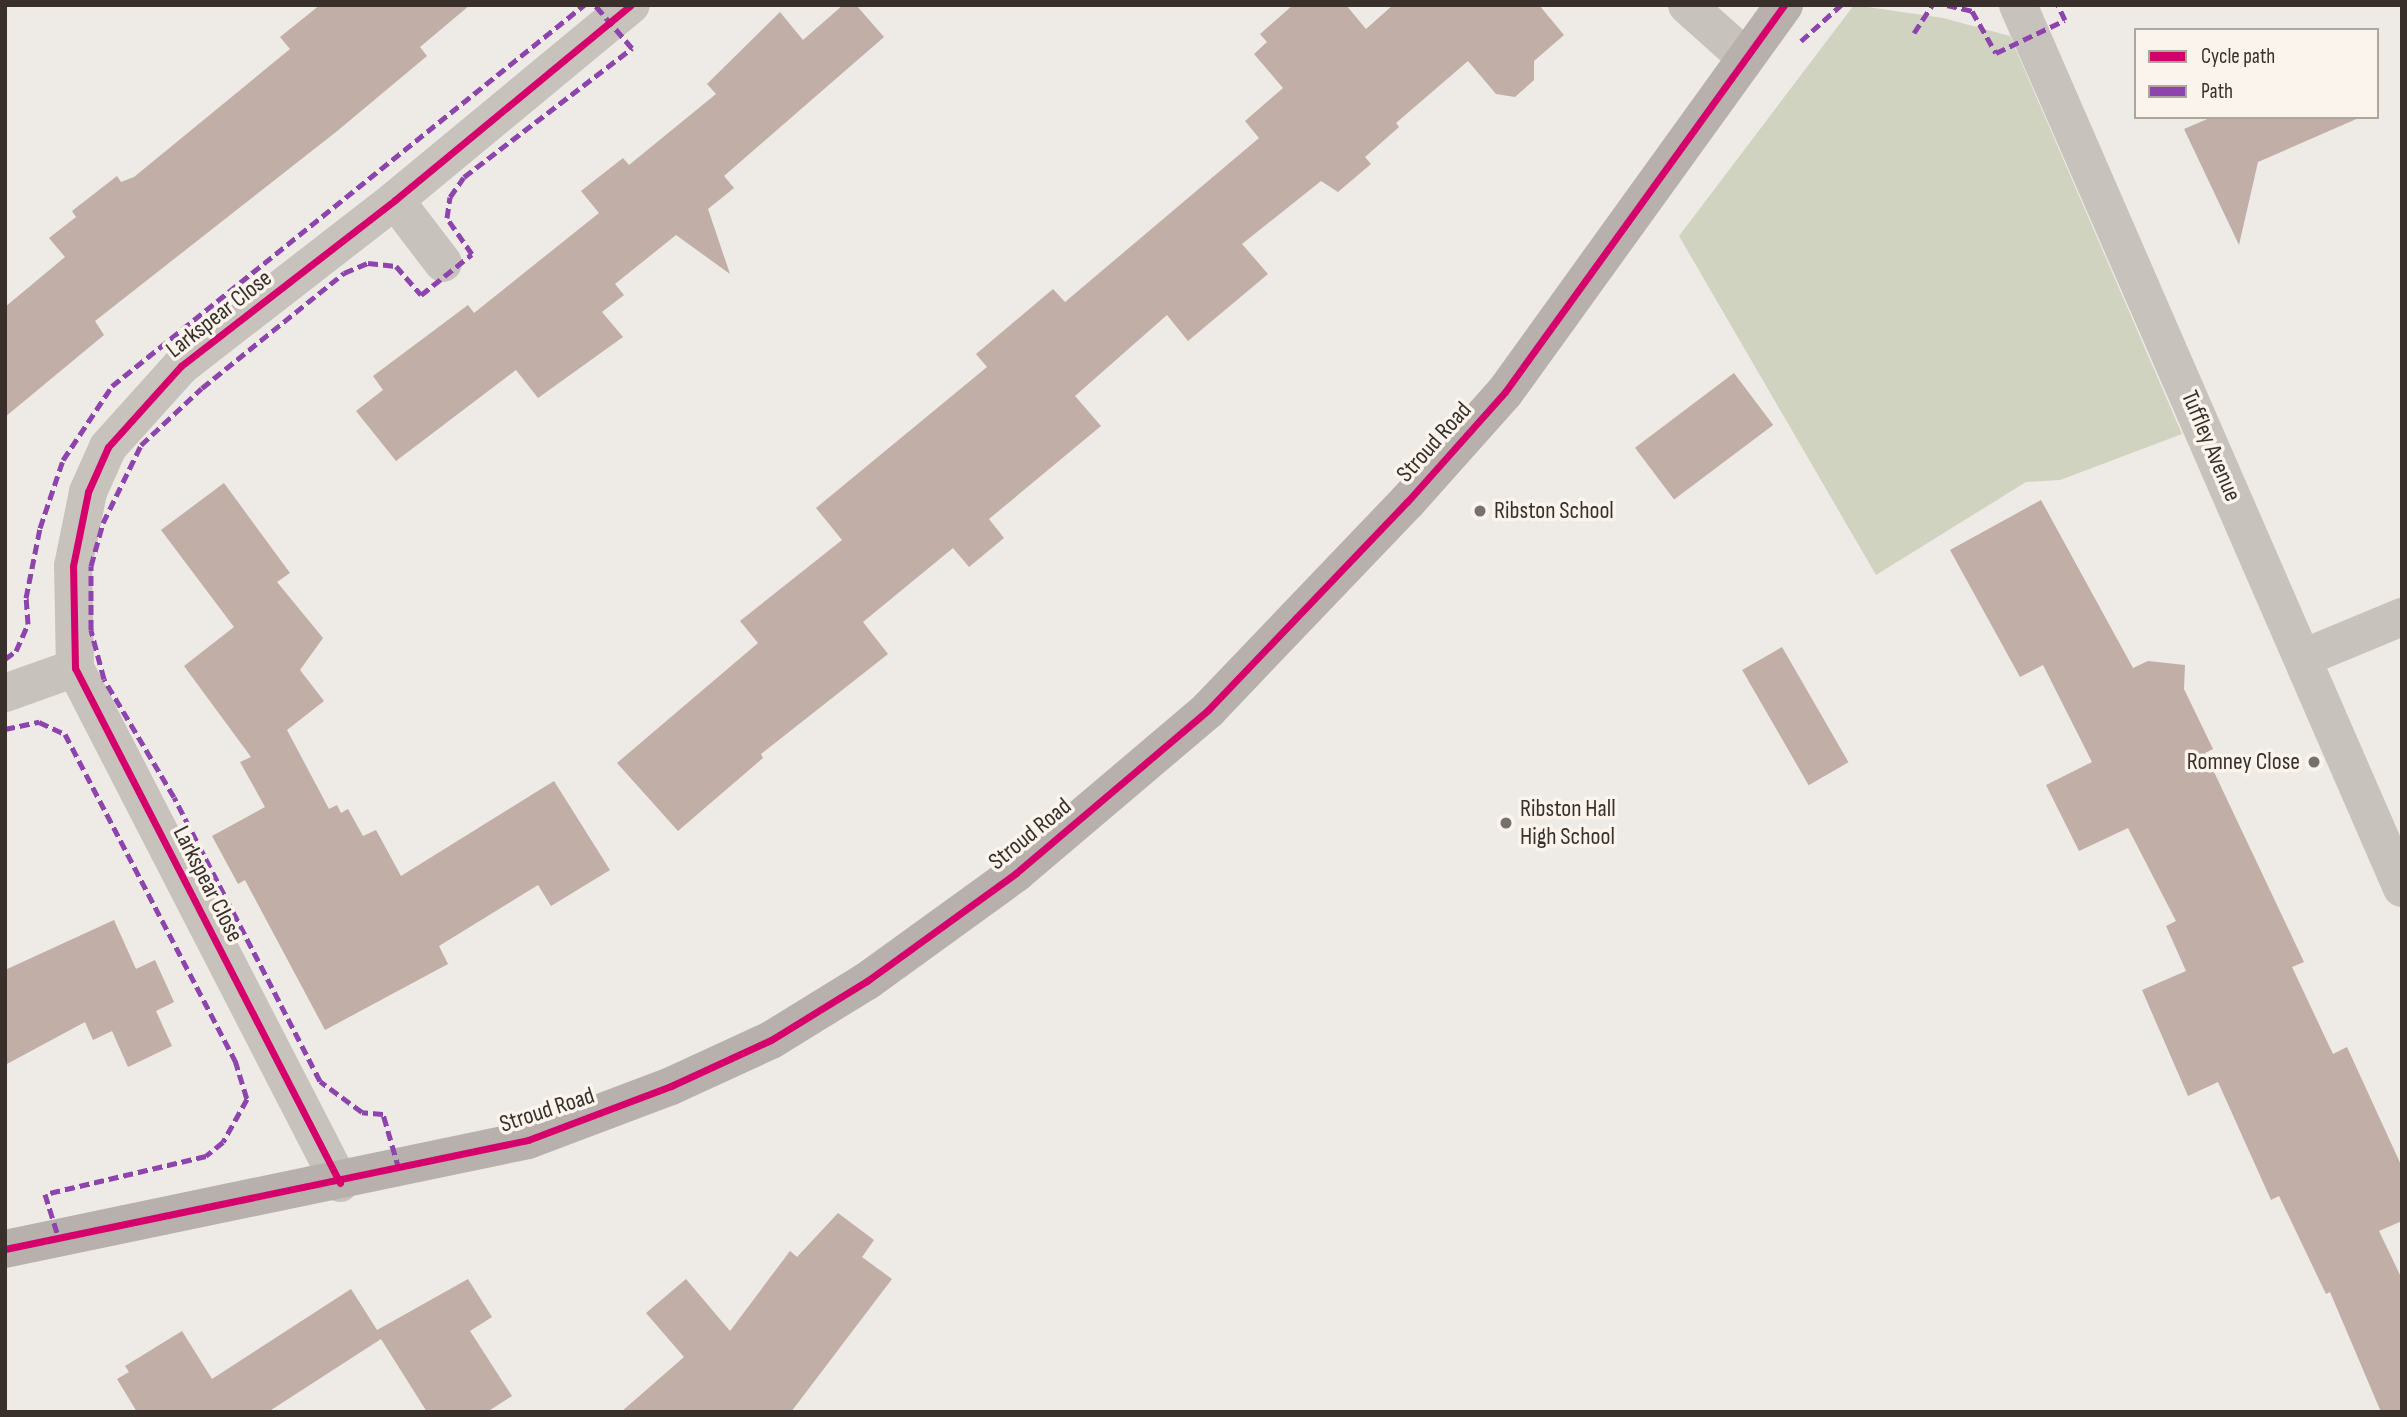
<!DOCTYPE html>
<style>
body{margin:0}
#map{position:relative;width:2407px;height:1417px;overflow:hidden;background:#eeeae5;font-family:"Sofia Sans Condensed",sans-serif}
div>[style]{position:absolute}
.green>*{inset:0;background:#d0d3c0}
.building>*{inset:0;background:#c1aea7;transform-origin:0 0}
.minor>*{height:38px;margin:-19px;padding:0 19px;transform-origin:19px;border-radius:19px;background:#c8c2bd}
.major>*{height:38px;margin:-19px;padding:0 19px;transform-origin:19px;border-radius:19px;background:#b7b0ac}
.quiet>*{height:5px;margin-top:-2.5px;transform-origin:0;background:repeating-linear-gradient(90deg,#8e44ad 0 10px,transparent 0 15px)}
.cycleway>*{height:7px;margin:-3.5px;padding:0 3.5px;transform-origin:3.5px;border-radius:3.5px;background:#d6006c}
.dots>*{width:19px;height:19px;translate:-50% -50%;box-sizing:border-box;border:4px solid #faf4ed;border-radius:50%}
span{translate:-50% -50%;white-space:nowrap;text-align:center;line-height:1.15;-webkit-text-stroke:7px #faf4ed;paint-order:stroke}
.street-label{font-size:24px;color:#392f2b}
.poi-label{font-size:24px;color:#392f2b}
.left{translate:0 -50%;text-align:left}
.right{translate:-100% -50%;text-align:right}
.frame{position:absolute;inset:0;border:7px solid #392f2b;pointer-events:none}
.legend{position:absolute;left:2134px;top:28px;width:245px;height:91px;box-sizing:border-box;background:#faf4ed;border:2px solid #ada59f;margin:0;padding:9px 12px;list-style:none;font-size:21px;color:#392f2b}
.legend li{display:flex;align-items:center;gap:14px;height:35px}
.legend b{width:35px;border:2px solid #ada59f}
</style>
<div id="map">
<div class="green">
<div style="clip-path:polygon(1854px 5px,1943px 18px,2010px 36px,2182px 434px,2060px 480px,2026px 482px,1876px 575px,1679px 236px)"></div>
</div>
<div class="building">
<div style="clip-path:polygon(320px 5px,470px 5px,420px 47px,427px 56px,336px 132px,95px 321px,104px 335px,5px 417px,5px 307px,65px 257px,49px 238px,76px 217px,72px 211px,117px 176px,121px 182px,134px 177px,290px 49px,280px 37px)"></div>
<div style="clip-path:polygon(843px 5px,856px 5px,884px 37px,724px 176px,734px 188px,708px 209px,730px 274px,676px 235px,615px 284px,624px 295px,602px 312px,623px 337px,538px 398px,516px 370px,396px 461px,356px 411px,383px 390px,373px 376px,468px 305px,474px 313px,599px 213px,581px 191px,623px 158px,629px 165px,716px 94px,707px 84px,780px 12px,803px 40px)"></div>
<div style="clip-path:polygon(1293px 5px,1346px 5px,1366px 29px,1393px 5px,1539px 5px,1564px 35px,1534px 61px,1534px 80px,1515px 97px,1496px 94px,1468px 61px,1396px 123px,1399px 127px,1365px 157px,1371px 164px,1338px 192px,1321px 181px,1242px 244px,1268px 274px,1188px 341px,1167px 315px,1075px 396px,1101px 426px,989px 519px,1004px 538px,969px 567px,953px 548px,863px 622px,888px 654px,761px 754px,763px 758px,678px 831px,617px 763px,758px 643px,740px 621px,842px 540px,816px 508px,987px 367px,976px 354px,1053px 289px,1065px 302px,1259px 138px,1245px 121px,1283px 88px,1254px 54px,1267px 42px,1260px 34px)"></div>
<div style="clip-path:polygon(2212px 117px,2361px 117px,2258px 162px,2239px 245px,2184px 129px)"></div>
<div style="left:1734px;top:373px;width:65px;height:124px;rotate:53deg"></div>
<div style="clip-path:polygon(224px 483px,290px 573px,277px 582px,323px 638px,300px 670px,324px 701px,287px 730px,329px 809px,337px 805px,341px 813px,348px 809px,363px 836px,376px 830px,401px 876px,554px 781px,610px 870px,551px 906px,538px 885px,439px 946px,448px 964px,325px 1030px,245px 880px,238px 884px,212px 836px,265px 807px,240px 762px,251px 757px,184px 666px,234px 627px,161px 530px)"></div>
<div style="clip-path:polygon(2041px 500px,2133px 668px,2148px 661px,2185px 665px,2184px 689px,2213px 749px,2205px 753px,2304px 962px,2292px 967px,2333px 1054px,2347px 1047px,2402px 1167px,2402px 1221px,2379px 1231px,2402px 1279px,2402px 1412px,2381px 1412px,2330px 1292px,2326px 1294px,2279px 1196px,2271px 1200px,2218px 1082px,2188px 1096px,2142px 990px,2186px 971px,2166px 926px,2176px 921px,2128px 828px,2079px 851px,2046px 785px,2092px 762px,2043px 665px,2020px 677px,1950px 550px)"></div>
<div style="left:1782px;top:647px;width:133px;height:46px;rotate:60deg"></div>
<div style="clip-path:polygon(114px 920px,136px 969px,155px 960px,174px 1002px,156px 1011px,172px 1046px,128px 1067px,112px 1031px,93px 1040px,85px 1022px,5px 1065px,5px 970px)"></div>
<div style="clip-path:polygon(838px 1213px,874px 1240px,862px 1257px,892px 1279px,791px 1412px,621px 1412px,684px 1357px,646px 1313px,686px 1279px,730px 1331px,790px 1251px,797px 1257px)"></div>
<div style="clip-path:polygon(468px 1279px,492px 1317px,470px 1331px,512px 1396px,487px 1412px,427px 1412px,381px 1339px,268px 1412px,137px 1412px,117px 1379px,129px 1372px,125px 1366px,182px 1331px,212px 1379px,351px 1289px,377px 1330px)"></div>
</div>
<div class="minor">
<div style="left:1687px;top:5px;width:78px;rotate:41.9deg"></div>
<div style="left:2018px;top:5px;width:963px;rotate:66.5deg"></div>
<div style="left:395px;top:200px;width:79px;rotate:52.7deg"></div>
<div style="left:2303px;top:658px;width:107px;rotate:-22.5deg"></div>
<div style="left:5px;top:693px;width:74px;rotate:-19.7deg"></div>
<div style="left:340px;top:1183px;width:579px;rotate:-117.23deg"></div>
<div style="left:75px;top:668px;width:102px;rotate:-91.1deg"></div>
<div style="left:73px;top:566px;width:76px;rotate:-78.5deg"></div>
<div style="left:88px;top:492px;width:49px;rotate:-66deg"></div>
<div style="left:108px;top:447px;width:109px;rotate:-48deg"></div>
<div style="left:181px;top:366px;width:271px;rotate:-37.8deg"></div>
<div style="left:395px;top:200px;width:306px;rotate:-39.6deg"></div>
</div>
<div class="major">
<div style="left:5px;top:1249px;width:534px;rotate:-11.77deg"></div>
<div style="left:528px;top:1140px;width:153px;rotate:-20.7deg"></div>
<div style="left:671px;top:1086px;width:110px;rotate:-24.7deg"></div>
<div style="left:771px;top:1040px;width:113px;rotate:-31.6deg"></div>
<div style="left:867px;top:981px;width:184px;rotate:-35.9deg"></div>
<div style="left:1016px;top:873px;width:252px;rotate:-40.3deg"></div>
<div style="left:1208px;top:710px;width:288px;rotate:-46.3deg"></div>
<div style="left:1407px;top:502px;width:147px;rotate:-48.3deg"></div>
<div style="left:1505px;top:392px;width:477px;rotate:-54.2deg"></div>
</div>
<div class="quiet">
<div style="left:1947px;top:5px;width:26px;rotate:13deg"></div>
<div style="left:1972px;top:11px;width:48px;rotate:60.3deg"></div>
<div style="left:1996px;top:53px;width:76px;rotate:-25.6deg"></div>
<div style="left:2065px;top:20px;width:17px;rotate:-115deg"></div>
<div style="left:1914px;top:33px;width:33px;rotate:-57deg"></div>
<div style="left:1801px;top:41px;width:54px;rotate:-42deg"></div>
<div style="left:5px;top:659px;width:14px;rotate:-36deg"></div>
<div style="left:16px;top:651px;width:30px;rotate:-66deg"></div>
<div style="left:28px;top:624px;width:26px;rotate:-94deg"></div>
<div style="left:26px;top:598px;width:71px;rotate:-78.7deg"></div>
<div style="left:40px;top:528px;width:72px;rotate:-71.3deg"></div>
<div style="left:63px;top:460px;width:89px;rotate:-56.5deg"></div>
<div style="left:112px;top:386px;width:607px;rotate:-38.91deg"></div>
<div style="left:5px;top:729px;width:35px;rotate:-12deg"></div>
<div style="left:39px;top:722px;width:29px;rotate:25deg"></div>
<div style="left:65px;top:734px;width:368px;rotate:62.5deg"></div>
<div style="left:235px;top:1060px;width:41px;rotate:72.9deg"></div>
<div style="left:247px;top:1099px;width:49px;rotate:119.2deg"></div>
<div style="left:223px;top:1142px;width:22px;rotate:141deg"></div>
<div style="left:206px;top:1156px;width:165px;rotate:166.7deg"></div>
<div style="left:45px;top:1194px;width:44px;rotate:72.8deg"></div>
<div style="left:399px;top:1169px;width:57px;rotate:-106.2deg"></div>
<div style="left:383px;top:1114px;width:21px;rotate:-175deg"></div>
<div style="left:362px;top:1112px;width:52px;rotate:-143.6deg"></div>
<div style="left:320px;top:1081px;width:319px;rotate:-117.2deg"></div>
<div style="left:174px;top:797px;width:137px;rotate:-120.7deg"></div>
<div style="left:104px;top:679px;width:51px;rotate:-104.9deg"></div>
<div style="left:91px;top:630px;width:64px;rotate:-90deg"></div>
<div style="left:91px;top:566px;width:45px;rotate:-74.4deg"></div>
<div style="left:103px;top:523px;width:87px;rotate:-64deg"></div>
<div style="left:141px;top:445px;width:83px;rotate:-43.1deg"></div>
<div style="left:202px;top:388px;width:183px;rotate:-39deg"></div>
<div style="left:344px;top:273px;width:26px;rotate:-23deg"></div>
<div style="left:368px;top:263px;width:28px;rotate:6deg"></div>
<div style="left:396px;top:266px;width:38px;rotate:49deg"></div>
<div style="left:421px;top:295px;width:65px;rotate:-38.8deg"></div>
<div style="left:472px;top:254px;width:44px;rotate:-124.8deg"></div>
<div style="left:447px;top:218px;width:21px;rotate:-82deg"></div>
<div style="left:450px;top:197px;width:24px;rotate:-55deg"></div>
<div style="left:464px;top:177px;width:212px;rotate:-37.5deg"></div>
<div style="left:632px;top:48px;width:57px;rotate:-130.7deg"></div>
</div>
<div class="cycleway">
<div style="left:340px;top:1183px;width:579px;rotate:-117.23deg"></div>
<div style="left:75px;top:668px;width:102px;rotate:-91.1deg"></div>
<div style="left:73px;top:566px;width:76px;rotate:-78.5deg"></div>
<div style="left:88px;top:492px;width:49px;rotate:-66deg"></div>
<div style="left:108px;top:447px;width:109px;rotate:-48deg"></div>
<div style="left:181px;top:366px;width:271px;rotate:-37.8deg"></div>
<div style="left:395px;top:200px;width:306px;rotate:-39.6deg"></div>
<div style="left:5px;top:1249px;width:534px;rotate:-11.77deg"></div>
<div style="left:528px;top:1140px;width:153px;rotate:-20.7deg"></div>
<div style="left:671px;top:1086px;width:110px;rotate:-24.7deg"></div>
<div style="left:771px;top:1040px;width:113px;rotate:-31.6deg"></div>
<div style="left:867px;top:981px;width:184px;rotate:-35.9deg"></div>
<div style="left:1016px;top:873px;width:252px;rotate:-40.3deg"></div>
<div style="left:1208px;top:710px;width:288px;rotate:-46.3deg"></div>
<div style="left:1407px;top:502px;width:147px;rotate:-48.3deg"></div>
<div style="left:1505px;top:392px;width:477px;rotate:-54.2deg"></div>
</div>
<div class="dots">
<div style="left:1480px;top:511px;background:#78706c"></div>
<div style="left:2314px;top:762px;background:#78706c"></div>
<div style="left:1506px;top:823px;background:#78706c"></div>
</div>
<div class="street-label">
<span style="left:219px;top:314px;rotate:-38deg">Larkspear Close</span>
<span style="left:1434px;top:442px;rotate:-48deg">Stroud Road</span>
<span style="left:2211px;top:446px;rotate:67deg">Tuffley Avenue</span>
<span style="left:1030px;top:834px;rotate:-39deg">Stroud Road</span>
<span style="left:208px;top:884px;rotate:63deg">Larkspear Close</span>
<span style="left:547px;top:1110px;rotate:-18deg">Stroud Road</span>
</div>
<div class="poi-label">
<span class="left" style="left:1494px;top:511px">Ribston School</span>
<span class="right" style="left:2300px;top:762px">Romney Close</span>
<span class="left" style="left:1520px;top:823px">Ribston Hall<br>High School</span>
</div>
<div class="frame"></div>
<ul class="legend">
<li><b style="height:9px;background:#d6006c"></b>Cycle path</li>
<li><b style="height:9px;background:#8e44ad"></b>Path</li>
</ul>
</div>
